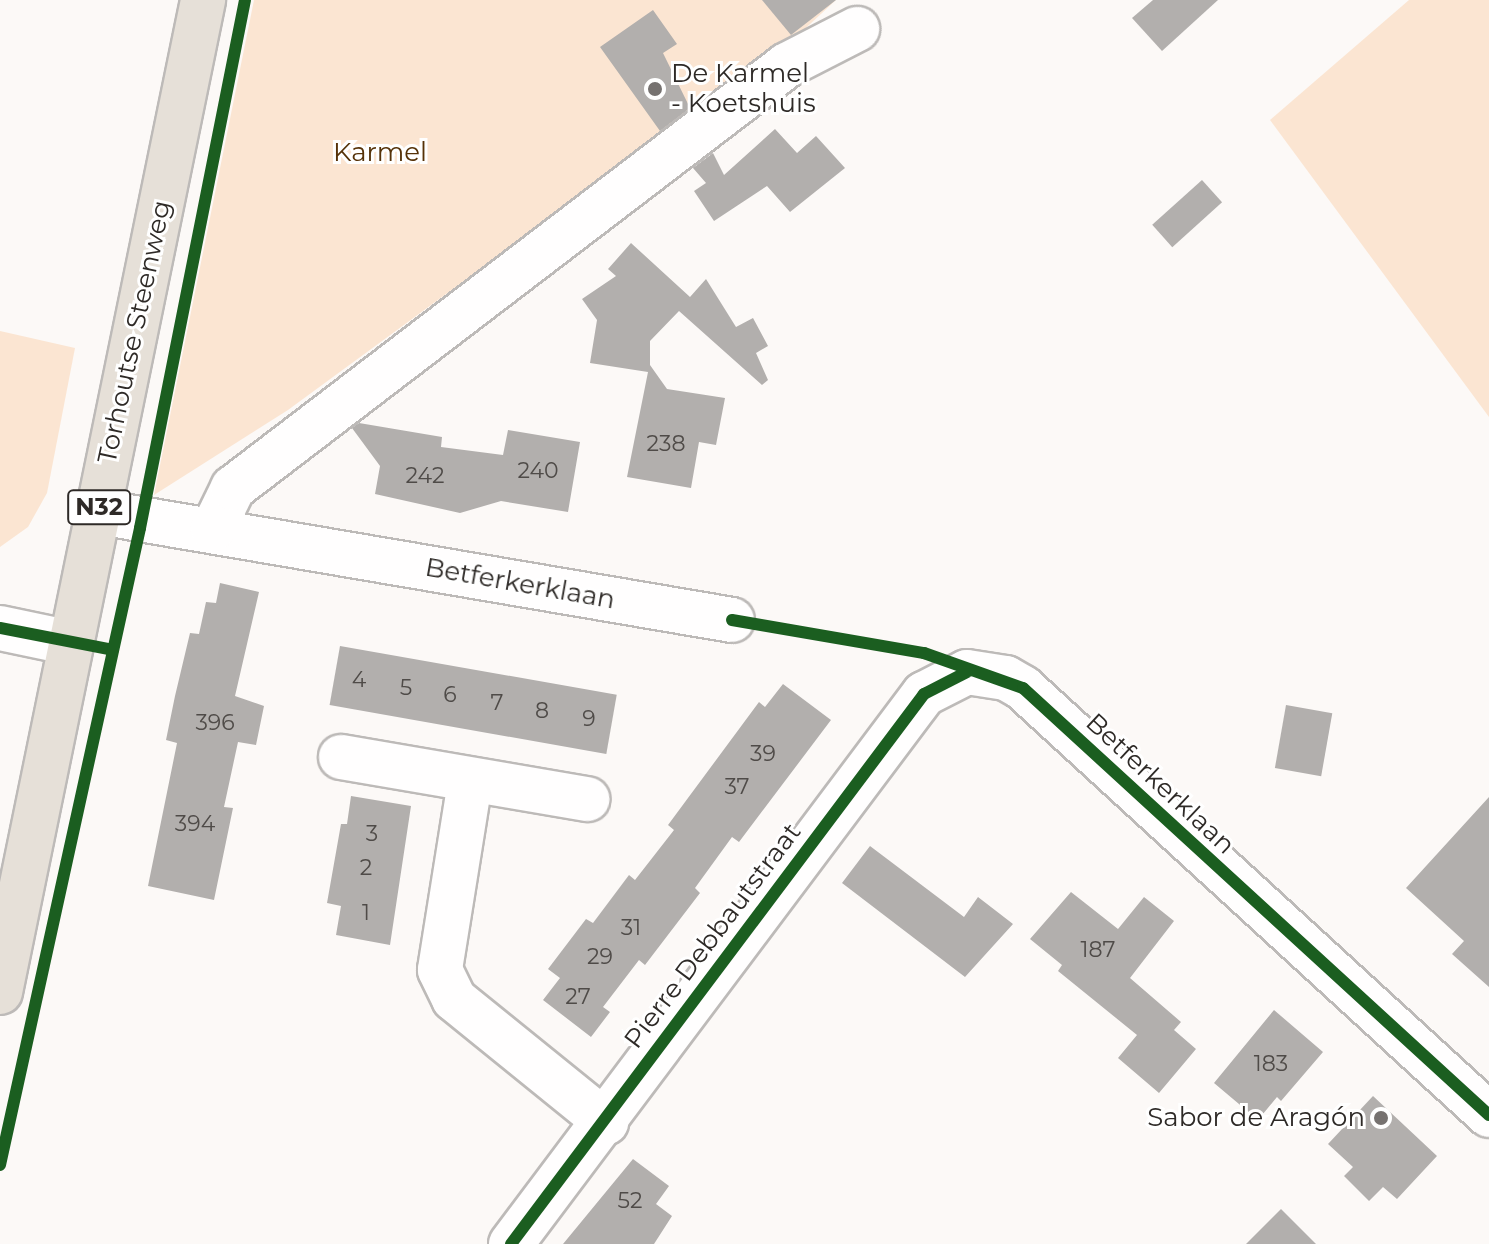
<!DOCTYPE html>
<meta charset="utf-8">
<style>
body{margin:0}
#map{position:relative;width:1489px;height:1244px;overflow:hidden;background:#fcf9f7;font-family:Montserrat,sans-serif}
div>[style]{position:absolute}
.green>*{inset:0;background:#fbe5d2}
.building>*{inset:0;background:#b2afad;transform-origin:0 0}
.roads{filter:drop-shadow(2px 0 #bdbab8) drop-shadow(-2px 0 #bdbab8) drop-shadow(0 2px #bdbab8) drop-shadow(0 -2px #bdbab8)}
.minor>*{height:44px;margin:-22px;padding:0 22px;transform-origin:22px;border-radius:22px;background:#fffefe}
.major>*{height:44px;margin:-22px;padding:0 22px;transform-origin:22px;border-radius:22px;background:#e6e0d8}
.cycleway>*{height:12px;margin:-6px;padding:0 6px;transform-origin:6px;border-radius:6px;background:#1b5e20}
.dots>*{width:22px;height:22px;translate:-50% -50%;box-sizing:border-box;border:4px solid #fff;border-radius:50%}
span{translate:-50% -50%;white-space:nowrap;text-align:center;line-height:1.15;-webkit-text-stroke:6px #fff;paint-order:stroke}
.number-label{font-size:22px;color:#4f4b48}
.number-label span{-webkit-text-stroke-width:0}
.shield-label span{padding:2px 6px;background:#fff;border:2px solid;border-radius:6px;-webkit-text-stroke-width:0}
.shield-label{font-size:24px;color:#2e2a27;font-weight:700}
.poi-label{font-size:26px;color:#2e2a27}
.left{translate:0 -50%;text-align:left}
.right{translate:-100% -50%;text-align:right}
.park-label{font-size:26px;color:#563208}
.street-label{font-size:26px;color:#2e2a27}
</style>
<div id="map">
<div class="green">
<div style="clip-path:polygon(254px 0,836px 0,795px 38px,288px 410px,154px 495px)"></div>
<div style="clip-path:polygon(1409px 0,1489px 0,1489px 417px,1270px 120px)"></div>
<div style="clip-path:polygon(0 331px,75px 348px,47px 493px,28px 527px,0 547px)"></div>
</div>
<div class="building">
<div style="clip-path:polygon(762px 0,836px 0,791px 35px)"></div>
<div style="clip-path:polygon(1153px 0,1218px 0,1162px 51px,1132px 18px)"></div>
<div style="clip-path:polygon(653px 10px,677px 44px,663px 53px,690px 108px,660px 131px,600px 47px)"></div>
<div style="clip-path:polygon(775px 129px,797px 153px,816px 136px,845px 168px,790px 212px,767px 186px,714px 221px,694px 191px,706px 183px,693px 168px,713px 153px,724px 175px)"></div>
<div style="left:1202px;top:180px;width:30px;height:67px;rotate:48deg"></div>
<div style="clip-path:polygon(631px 243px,690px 297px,706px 279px,736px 327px,753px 318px,768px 346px,756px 353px,768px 380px,762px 385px,679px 311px,650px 341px,650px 365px,667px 389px,725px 398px,716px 445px,699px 442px,691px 488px,627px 477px,648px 372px,590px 363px,597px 320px,582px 299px,616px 276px,608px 269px)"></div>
<div style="clip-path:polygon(359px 423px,442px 437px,441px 447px,503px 455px,508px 430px,580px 442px,568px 512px,501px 501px,460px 513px,375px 494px,380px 466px,352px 428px)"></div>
<div style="clip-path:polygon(220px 583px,259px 592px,235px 696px,264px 706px,256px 745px,238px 742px,224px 807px,233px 808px,214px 900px,148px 886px,177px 743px,166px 740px,175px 696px,190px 633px,199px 634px,206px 602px,216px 603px)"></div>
<div style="left:340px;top:646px;width:281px;height:60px;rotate:10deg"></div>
<div style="clip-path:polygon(783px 684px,831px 720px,739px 842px,732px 837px,695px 888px,700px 893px,645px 965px,639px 960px,603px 1007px,610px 1012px,591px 1037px,543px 1000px,560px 978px,548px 969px,586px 919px,593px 923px,629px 875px,635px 880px,674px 830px,668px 825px,759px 702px,765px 707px)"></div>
<div style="left:1286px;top:705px;width:47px;height:64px;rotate:10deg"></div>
<div style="clip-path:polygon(351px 796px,411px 806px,390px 945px,336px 935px,341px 906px,327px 903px,341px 824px,347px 824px)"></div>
<div style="clip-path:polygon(1489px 797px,1489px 987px,1452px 954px,1464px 941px,1406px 888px)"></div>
<div style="clip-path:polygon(870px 846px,964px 917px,978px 897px,1013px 924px,965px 977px,842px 883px)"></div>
<div style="clip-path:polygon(1071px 892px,1118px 929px,1144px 897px,1174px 921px,1130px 978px,1181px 1022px,1174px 1030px,1196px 1049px,1159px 1093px,1118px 1058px,1137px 1035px,1058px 971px,1062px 965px,1030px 939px)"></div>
<div style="clip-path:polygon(1274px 1010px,1323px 1052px,1281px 1101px,1277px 1097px,1258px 1120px,1214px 1083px)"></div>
<div style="clip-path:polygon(1373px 1096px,1437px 1156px,1397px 1199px,1383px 1187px,1369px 1201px,1344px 1176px,1353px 1167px,1328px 1144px)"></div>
<div style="clip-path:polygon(633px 1159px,669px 1186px,656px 1204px,672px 1216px,654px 1244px,563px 1244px)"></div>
<div style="clip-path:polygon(1281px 1209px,1316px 1244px,1246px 1244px)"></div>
</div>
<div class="roads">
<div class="minor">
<div style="left:99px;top:512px;width:642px;rotate:9.68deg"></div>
<div style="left:213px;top:529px;width:46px;rotate:-64deg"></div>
<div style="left:233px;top:488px;width:697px;rotate:-37.36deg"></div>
<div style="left:787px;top:65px;width:79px;rotate:-27.2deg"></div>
<div style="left:0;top:628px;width:73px;rotate:11.9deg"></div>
<div style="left:341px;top:757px;width:250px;rotate:9.7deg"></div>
<div style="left:470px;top:782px;width:190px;rotate:99.1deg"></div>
<div style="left:440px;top:970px;width:32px;rotate:64deg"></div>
<div style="left:454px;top:999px;width:196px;rotate:39deg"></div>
<div style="left:511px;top:1244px;width:688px;rotate:-53.1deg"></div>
<div style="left:924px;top:694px;width:48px;rotate:-27.1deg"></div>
<div style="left:967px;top:672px;width:39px;rotate:9deg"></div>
<div style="left:1006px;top:678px;width:20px;rotate:30deg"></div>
<div style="left:1023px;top:688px;width:632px;rotate:42.5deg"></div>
</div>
<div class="major">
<div style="left:0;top:992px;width:1013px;rotate:-78.43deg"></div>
</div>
</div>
<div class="cycleway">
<div style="left:732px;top:620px;width:195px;rotate:9.8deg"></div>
<div style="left:924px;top:653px;width:105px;rotate:19.5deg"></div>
<div style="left:1023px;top:688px;width:632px;rotate:42.5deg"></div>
<div style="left:0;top:628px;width:115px;rotate:11deg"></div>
<div style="left:0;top:1165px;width:652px;rotate:-77.6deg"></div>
<div style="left:140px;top:528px;width:538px;rotate:-78.75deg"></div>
<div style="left:511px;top:1244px;width:688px;rotate:-53.1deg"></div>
<div style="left:924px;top:694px;width:48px;rotate:-27.1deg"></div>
</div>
<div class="dots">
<div style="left:655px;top:89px;background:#767270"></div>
<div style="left:1381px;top:1118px;background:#767270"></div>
</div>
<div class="number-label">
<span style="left:666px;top:444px">238</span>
<span style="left:538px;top:471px">240</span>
<span style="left:425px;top:476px">242</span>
<span style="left:359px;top:680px">4</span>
<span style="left:406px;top:688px">5</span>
<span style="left:450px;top:695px">6</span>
<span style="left:497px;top:703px">7</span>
<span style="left:542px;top:711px">8</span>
<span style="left:589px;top:719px">9</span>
<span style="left:215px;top:723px">396</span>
<span style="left:763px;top:754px">39</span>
<span style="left:737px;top:787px">37</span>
<span style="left:195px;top:824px">394</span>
<span style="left:372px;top:834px">3</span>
<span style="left:366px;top:868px">2</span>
<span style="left:366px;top:913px">1</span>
<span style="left:631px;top:928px">31</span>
<span style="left:1098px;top:950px">187</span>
<span style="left:600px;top:957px">29</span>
<span style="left:578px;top:997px">27</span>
<span style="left:1271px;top:1064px">183</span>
<span style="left:630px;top:1201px">52</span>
</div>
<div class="shield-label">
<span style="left:99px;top:507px">N32</span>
</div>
<div class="poi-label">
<span class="left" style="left:671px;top:89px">De Karmel<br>- Koetshuis</span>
<span class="right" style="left:1365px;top:1118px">Sabor de Aragón</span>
</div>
<div class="park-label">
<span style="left:380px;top:153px">Karmel</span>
</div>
<div class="street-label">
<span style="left:135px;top:332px;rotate:-78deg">Torhoutse Steenweg</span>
<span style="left:520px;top:584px;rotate:10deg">Betferkerklaan</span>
<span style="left:1160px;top:784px;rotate:43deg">Betferkerklaan</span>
<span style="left:713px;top:936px;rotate:-53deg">Pierre Debbautstraat</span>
</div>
</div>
